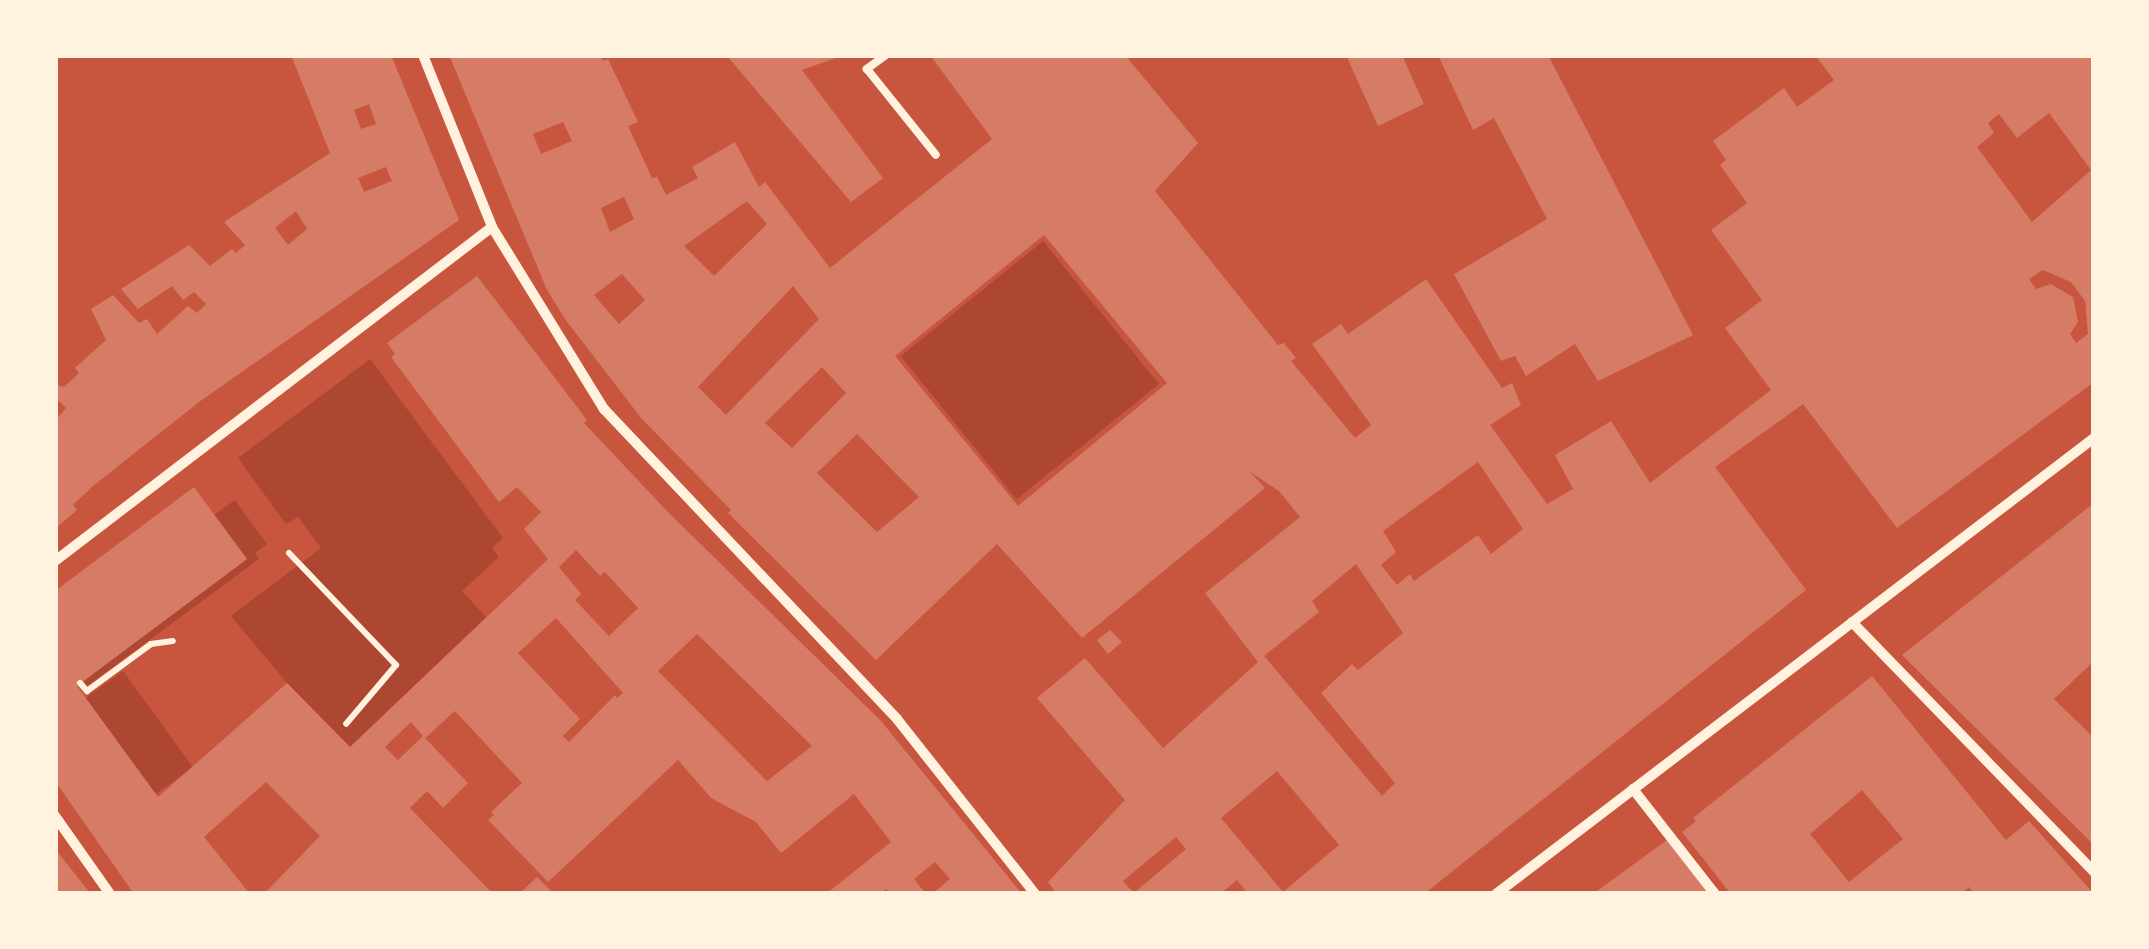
<!DOCTYPE html>
<style>
body{margin:0}
#map{position:relative;width:2149px;height:949px;overflow:hidden;background:#c8553d;font-family:Mulish,sans-serif}
div>[style]{position:absolute}
.green>*{inset:0;background:#ae4732;transform-origin:0 0}
.building>*{inset:0;background:#d67c66}
.path>*{height:6px;margin:-3px;padding:0 3px;transform-origin:3px;border-radius:3px;background:#fff3e0}
.service>*{height:8px;margin:-4px;padding:0 4px;transform-origin:4px;border-radius:4px;background:#fff3e0}
.minor>*{height:10px;margin:-5px;padding:0 5px;transform-origin:5px;border-radius:5px;background:#fff3e0}
span{translate:-50% -50%;white-space:nowrap;text-align:center;line-height:1.15;-webkit-text-stroke:8px #fff3e0;paint-order:stroke}
.frame{position:absolute;inset:0;border:58px solid #fff3e0;pointer-events:none}
</style>
<div id="map">
<div class="green">
<div style="left:1043px;top:241px;width:184px;height:183px;rotate:51deg"></div>
<div style="clip-path:polygon(370px 359px,503px 538px,492px 548px,499px 557px,462px 591px,486px 617px,350px 747px,287px 683px,231px 616px,321px 548px,298px 517px,286px 524px,238px 458px)"></div>
<div style="clip-path:polygon(235px 500px,267px 544px,255px 553px,259px 559px,87px 686px,84px 680px,247px 559px,214px 515px)"></div>
<div style="left:123px;top:671px;width:119px;height:46px;rotate:54deg"></div>
</div>
<div class="building">
<div style="clip-path:polygon(evenodd,291px 55px,391px 55px,459px 220px,199px 402px,93px 486px,73px 505px,77px 510px,55px 529px,55px 421px,66px 408px,55px 397px,55px 385px,64px 387px,79px 373px,75px 368px,106px 340px,91px 309px,113px 295px,139px 323px,147px 319px,157px 334px,188px 306px,197px 313px,206px 304px,194px 292px,183px 300px,172px 286px,138px 309px,121px 289px,189px 245px,210px 266px,232px 249px,236px 253px,245px 245px,224px 222px,330px 153px,291px 55px,369px 104px,376px 124px,361px 129px,354px 110px,369px 104px,291px 55px,386px 167px,392px 181px,364px 192px,358px 178px,386px 167px,291px 55px,296px 211px,307px 229px,288px 245px,275px 228px,296px 211px)"></div>
<div style="clip-path:polygon(evenodd,449px 55px,601px 55px,603px 61px,608px 59px,638px 122px,628px 126px,652px 178px,657px 177px,666px 195px,698px 178px,692px 167px,735px 142px,759px 187px,765px 182px,830px 268px,992px 139px,930px 55px,1125px 55px,1198px 143px,1155px 191px,1278px 345px,1284px 343px,1296px 358px,1291px 361px,1355px 438px,1371px 425px,1312px 344px,1341px 324px,1348px 334px,1426px 279px,1502px 388px,1512px 383px,1521px 405px,1490px 425px,1547px 504px,1573px 489px,1555px 455px,1611px 421px,1650px 483px,1771px 390px,1725px 328px,1762px 300px,1711px 230px,1747px 203px,1720px 165px,1726px 160px,1713px 141px,1784px 88px,1797px 107px,1834px 80px,1815px 55px,2094px 55px,2094px 382px,1897px 528px,1803px 404px,1715px 467px,1806px 590px,1424px 894px,1248px 894px,1237px 880px,1220px 894px,1057px 894px,1048px 882px,1125px 800px,1037px 698px,1085px 658px,1163px 748px,1258px 662px,1205px 593px,1300px 517px,1279px 491px,1250px 472px,1265px 488px,1082px 638px,997px 544px,876px 660px,728px 513px,731px 510px,641px 418px,565px 319px,547px 290px,449px 55px,2049px 113px,2091px 170px,2032px 222px,1977px 147px,1994px 133px,1988px 123px,1999px 114px,2017px 138px,2049px 113px,449px 55px,563px 122px,572px 141px,541px 154px,533px 134px,563px 122px,449px 55px,624px 197px,634px 219px,610px 232px,601px 208px,624px 197px,449px 55px,747px 201px,767px 224px,714px 276px,684px 246px,747px 201px,449px 55px,1044px 235px,1167px 383px,1018px 506px,895px 356px,1044px 235px,449px 55px,2043px 270px,2071px 282px,2085px 301px,2088px 334px,2076px 343px,2070px 334px,2078px 322px,2073px 297px,2051px 284px,2036px 289px,2029px 279px,2043px 270px,449px 55px,622px 274px,645px 300px,619px 324px,594px 295px,622px 274px,449px 55px,793px 286px,819px 319px,726px 415px,698px 387px,793px 286px,449px 55px,822px 367px,846px 393px,792px 448px,765px 423px,822px 367px,449px 55px,857px 434px,919px 497px,877px 532px,817px 473px,857px 434px,449px 55px,1478px 462px,1523px 529px,1491px 554px,1478px 535px,1414px 581px,1410px 574px,1397px 585px,1381px 565px,1396px 552px,1383px 531px,1478px 462px,449px 55px,1356px 564px,1403px 633px,1358px 670px,1352px 664px,1321px 693px,1395px 783px,1382px 796px,1264px 656px,1319px 612px,1312px 601px,1356px 564px,449px 55px,1277px 771px,1339px 845px,1283px 892px,1221px 818px,1277px 771px,449px 55px,1176px 837px,1186px 849px,1134px 893px,1123px 881px,1176px 837px)"></div>
<div style="clip-path:polygon(733px 55px,844px 55px,802px 70px,883px 178px,851px 202px,728px 57px)"></div>
<div style="clip-path:polygon(1346px 55px,1402px 55px,1424px 104px,1378px 126px)"></div>
<div style="clip-path:polygon(1438px 55px,1548px 55px,1693px 335px,1598px 381px,1575px 344px,1526px 376px,1515px 356px,1501px 361px,1454px 274px,1547px 219px,1494px 118px,1473px 130px)"></div>
<div style="clip-path:polygon(evenodd,477px 276px,587px 420px,584px 423px,666px 510px,881px 721px,1022px 894px,932px 894px,950px 879px,935px 862px,914px 879px,926px 894px,891px 894px,886px 889px,880px 894px,826px 894px,891px 842px,854px 794px,781px 853px,756px 822px,711px 798px,678px 760px,548px 882px,488px 820px,494px 815px,491px 812px,522px 783px,455px 711px,425px 738px,468px 783px,443px 808px,427px 791px,410px 808px,493px 894px,264px 894px,320px 836px,266px 782px,204px 837px,250px 894px,134px 894px,55px 781px,55px 591px,194px 487px,247px 559px,77px 686px,158px 797px,287px 683px,350px 747px,548px 559px,524px 529px,541px 512px,517px 487px,499px 502px,391px 357px,395px 354px,387px 343px,477px 276px,576px 550px,600px 576px,605px 572px,638px 608px,609px 636px,575px 600px,581px 594px,559px 567px,576px 550px,477px 276px,556px 618px,623px 693px,617px 698px,615px 695px,569px 742px,563px 736px,580px 719px,518px 653px,556px 618px,477px 276px,697px 634px,812px 746px,767px 781px,658px 671px,697px 634px,477px 276px,411px 722px,423px 736px,398px 760px,385px 747px,411px 722px)"></div>
<div style="clip-path:polygon(2094px 503px,2094px 661px,2054px 699px,2094px 738px,2094px 845px,1902px 655px)"></div>
<div style="clip-path:polygon(1110px 630px,1122px 642px,1108px 654px,1097px 640px)"></div>
<div style="clip-path:polygon(evenodd,1872px 676px,2006px 840px,2029px 821px,2094px 894px,1975px 894px,1969px 887px,1961px 894px,1731px 894px,1682px 832px,1696px 821px,1693px 818px,1872px 676px,1862px 790px,1903px 839px,1849px 882px,1810px 834px,1862px 790px)"></div>
<div style="clip-path:polygon(1667px 840px,1709px 894px,1593px 894px)"></div>
<div style="clip-path:polygon(55px 849px,91px 894px,55px 894px)"></div>
<div style="clip-path:polygon(537px 877px,554px 894px,519px 894px)"></div>
</div>
<div class="path">
<div style="left:289px;top:553px;width:155px;rotate:46.3deg"></div>
<div style="left:396px;top:665px;width:77px;rotate:130.3deg"></div>
<div style="left:80px;top:683px;width:11px;rotate:49deg"></div>
<div style="left:87px;top:691px;width:79px;rotate:-36.3deg"></div>
<div style="left:151px;top:644px;width:22px;rotate:-8deg"></div>
</div>
<div class="service">
<div style="left:886px;top:55px;width:24px;rotate:144deg"></div>
<div style="left:867px;top:69px;width:110px;rotate:51.3deg"></div>
</div>
<div class="minor">
<div style="left:423px;top:55px;width:185px;rotate:68.1deg"></div>
<div style="left:492px;top:227px;width:214px;rotate:58.4deg"></div>
<div style="left:604px;top:409px;width:427px;rotate:46.6deg"></div>
<div style="left:897px;top:719px;width:223px;rotate:51.7deg"></div>
<div style="left:55px;top:561px;width:550px;rotate:-37.39deg"></div>
<div style="left:1852px;top:622px;width:348px;rotate:45.9deg"></div>
<div style="left:1633px;top:789px;width:133px;rotate:52deg"></div>
<div style="left:55px;top:816px;width:95px;rotate:54.8deg"></div>
<div style="left:1496px;top:894px;width:752px;rotate:-37.33deg"></div>
</div>
<div class="frame"></div>
</div>
